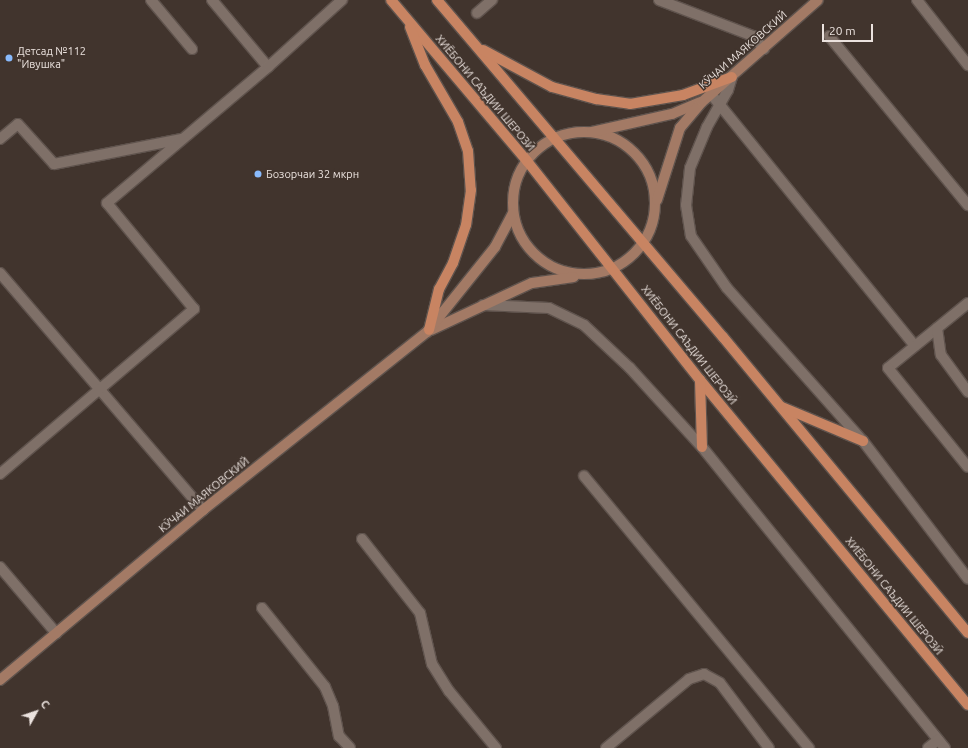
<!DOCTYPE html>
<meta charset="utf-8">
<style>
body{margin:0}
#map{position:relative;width:968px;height:748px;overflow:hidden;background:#41342d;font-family:Ubuntu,sans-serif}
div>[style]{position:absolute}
.roads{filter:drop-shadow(1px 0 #5f534d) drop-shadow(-1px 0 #5f534d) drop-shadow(0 1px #5f534d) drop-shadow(0 -1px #5f534d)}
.lane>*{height:10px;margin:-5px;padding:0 5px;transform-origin:5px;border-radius:5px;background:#7f7068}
.street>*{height:10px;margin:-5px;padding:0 5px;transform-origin:5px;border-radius:5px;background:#7f7068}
.secondary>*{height:10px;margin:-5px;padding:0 5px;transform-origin:5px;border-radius:5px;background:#a37a65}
.secondary>.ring{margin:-5px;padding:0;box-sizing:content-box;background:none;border:10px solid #a37a65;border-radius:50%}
.primary>*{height:10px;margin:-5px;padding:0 5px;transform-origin:5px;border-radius:5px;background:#c88462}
.dots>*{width:11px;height:11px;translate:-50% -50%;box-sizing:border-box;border:2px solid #41342d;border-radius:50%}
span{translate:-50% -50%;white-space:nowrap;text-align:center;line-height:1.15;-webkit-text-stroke:3px #41342d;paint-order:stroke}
.street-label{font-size:11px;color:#ebe2de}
.poi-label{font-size:11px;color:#ebe2de}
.left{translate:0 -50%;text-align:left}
.north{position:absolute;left:16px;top:692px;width:40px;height:40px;-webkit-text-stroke:3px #41342d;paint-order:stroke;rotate:50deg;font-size:11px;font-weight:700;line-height:16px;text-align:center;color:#ebe2de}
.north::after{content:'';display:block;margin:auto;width:14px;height:18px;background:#ebe2de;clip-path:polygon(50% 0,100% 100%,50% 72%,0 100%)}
.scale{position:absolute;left:822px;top:24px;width:51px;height:18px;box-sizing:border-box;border:2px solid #ebe2de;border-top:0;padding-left:5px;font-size:12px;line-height:14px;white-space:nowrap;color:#ebe2de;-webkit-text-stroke:3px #41342d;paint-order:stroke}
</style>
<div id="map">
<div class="roads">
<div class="lane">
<div style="left:151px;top:0;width:64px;rotate:50.1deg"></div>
<div style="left:212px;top:0;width:87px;rotate:50.1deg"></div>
<div style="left:659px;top:0;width:101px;rotate:21deg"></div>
<div style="left:753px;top:36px;width:17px;rotate:50deg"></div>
<div style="left:917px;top:0;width:83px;rotate:51.9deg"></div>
<div style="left:477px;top:13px;width:20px;rotate:-41deg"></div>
<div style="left:829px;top:36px;width:219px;rotate:50.6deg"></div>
<div style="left:711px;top:94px;width:324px;rotate:51deg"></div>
<div style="left:0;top:139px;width:23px;rotate:-40deg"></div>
<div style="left:18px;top:124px;width:54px;rotate:48deg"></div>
<div style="left:54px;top:164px;width:130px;rotate:-11.1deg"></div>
<div style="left:0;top:273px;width:312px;rotate:49.4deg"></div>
<div style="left:968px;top:303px;width:103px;rotate:140.9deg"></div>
<div style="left:888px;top:368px;width:127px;rotate:51.1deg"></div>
<div style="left:937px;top:328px;width:27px;rotate:82deg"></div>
<div style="left:941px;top:355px;width:46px;rotate:53.9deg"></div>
<div style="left:0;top:474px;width:255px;rotate:-40.4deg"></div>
<div style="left:194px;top:309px;width:137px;rotate:-129.4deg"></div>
<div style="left:107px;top:203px;width:211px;rotate:-40.2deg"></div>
<div style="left:268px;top:67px;width:100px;rotate:-42.2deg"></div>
<div style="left:584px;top:476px;width:353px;rotate:50.4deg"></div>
<div style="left:362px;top:539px;width:94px;rotate:51.9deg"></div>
<div style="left:420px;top:613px;width:52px;rotate:76.8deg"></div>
<div style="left:432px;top:664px;width:32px;rotate:58deg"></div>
<div style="left:449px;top:691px;width:74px;rotate:50.5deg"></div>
<div style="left:0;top:567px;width:87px;rotate:49.7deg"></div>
<div style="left:262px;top:608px;width:101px;rotate:51.4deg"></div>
<div style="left:325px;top:687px;width:21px;rotate:67deg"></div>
<div style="left:333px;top:706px;width:31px;rotate:79deg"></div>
<div style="left:339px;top:736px;width:16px;rotate:47deg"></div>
<div style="left:606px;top:748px;width:108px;rotate:-39.7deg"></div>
<div style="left:689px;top:679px;width:16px;rotate:-18deg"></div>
<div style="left:704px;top:674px;width:18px;rotate:29deg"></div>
<div style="left:720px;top:683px;width:81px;rotate:53deg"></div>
</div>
<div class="street">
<div style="left:732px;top:77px;width:14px;rotate:107deg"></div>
<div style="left:728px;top:90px;width:43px;rotate:119.6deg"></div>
<div style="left:707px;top:127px;width:44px;rotate:112.5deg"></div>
<div style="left:690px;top:168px;width:37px;rotate:96deg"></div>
<div style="left:686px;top:205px;width:31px;rotate:81deg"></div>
<div style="left:691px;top:236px;width:63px;rotate:55.3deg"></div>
<div style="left:727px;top:288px;width:205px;rotate:48.4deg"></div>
<div style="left:863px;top:441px;width:173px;rotate:52.7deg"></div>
<div style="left:483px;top:305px;width:66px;rotate:2.6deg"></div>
<div style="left:549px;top:308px;width:39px;rotate:26deg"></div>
<div style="left:584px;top:325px;width:63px;rotate:43.1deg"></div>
<div style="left:630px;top:368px;width:107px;rotate:47.7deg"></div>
<div style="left:702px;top:447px;width:387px;rotate:51.1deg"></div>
<div style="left:928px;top:748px;width:13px;rotate:-39deg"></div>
</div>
<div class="secondary">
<div class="ring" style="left:513px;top:132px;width:132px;height:132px"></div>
<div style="left:592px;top:132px;width:82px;rotate:-12.7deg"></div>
<div style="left:672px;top:114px;width:30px;rotate:-23deg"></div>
<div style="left:657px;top:200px;width:76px;rotate:-72.3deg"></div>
<div style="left:680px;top:128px;width:34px;rotate:-50deg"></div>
<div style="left:702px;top:102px;width:154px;rotate:-41.3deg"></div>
<div style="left:431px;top:330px;width:111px;rotate:-25deg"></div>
<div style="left:532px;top:283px;width:42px;rotate:-8.1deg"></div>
<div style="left:0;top:680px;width:265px;rotate:-39.9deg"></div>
<div style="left:203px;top:510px;width:286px;rotate:-38.5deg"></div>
<div style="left:427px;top:332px;width:109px;rotate:-51.3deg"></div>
<div style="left:495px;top:247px;width:38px;rotate:-62deg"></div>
</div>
<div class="primary">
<div style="left:391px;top:0;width:211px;rotate:49.8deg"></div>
<div style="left:527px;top:161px;width:279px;rotate:51.7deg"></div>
<div style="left:700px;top:380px;width:421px;rotate:50.5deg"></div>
<div style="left:437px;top:0;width:442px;rotate:49.7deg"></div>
<div style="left:723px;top:337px;width:384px;rotate:50.4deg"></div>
<div style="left:410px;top:27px;width:41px;rotate:68.5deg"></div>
<div style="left:425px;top:65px;width:66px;rotate:59.9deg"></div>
<div style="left:458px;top:122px;width:31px;rotate:71deg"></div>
<div style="left:468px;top:151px;width:39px;rotate:86deg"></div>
<div style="left:471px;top:190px;width:35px;rotate:98deg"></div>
<div style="left:466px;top:225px;width:40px;rotate:108.9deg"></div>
<div style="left:453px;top:263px;width:30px;rotate:118deg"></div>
<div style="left:439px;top:289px;width:42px;rotate:103.7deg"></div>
<div style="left:483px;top:50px;width:78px;rotate:28.2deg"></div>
<div style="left:552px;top:87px;width:46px;rotate:15.3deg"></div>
<div style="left:596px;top:99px;width:34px;rotate:8deg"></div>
<div style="left:630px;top:104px;width:54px;rotate:-9.6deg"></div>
<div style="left:683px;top:95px;width:52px;rotate:-20.2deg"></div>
<div style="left:700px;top:380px;width:67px;rotate:88.3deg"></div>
<div style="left:782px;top:407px;width:88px;rotate:22.8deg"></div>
</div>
</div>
<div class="dots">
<div style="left:9px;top:58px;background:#89bafc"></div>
<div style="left:258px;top:174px;background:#89bafc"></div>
</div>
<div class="street-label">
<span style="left:743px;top:50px;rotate:-41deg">КӮЧАИ МАЯКОВСКИЙ</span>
<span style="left:485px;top:93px;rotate:50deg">ХИЁБОНИ САЪДИИ ШЕРОЗӢ</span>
<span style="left:689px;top:345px;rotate:52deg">ХИЁБОНИ САЪДИИ ШЕРОЗӢ</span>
<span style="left:204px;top:495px;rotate:-39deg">КӮЧАИ МАЯКОВСКИЙ</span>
<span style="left:894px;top:596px;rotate:51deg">ХИЁБОНИ САЪДИИ ШЕРОЗӢ</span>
</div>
<div class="poi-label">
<span class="left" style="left:17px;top:58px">Детсад №112<br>"Ивушка"</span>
<span class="left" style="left:266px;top:174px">Бозорчаи 32 мкрн</span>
</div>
<div class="north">С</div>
<div class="scale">20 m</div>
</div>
